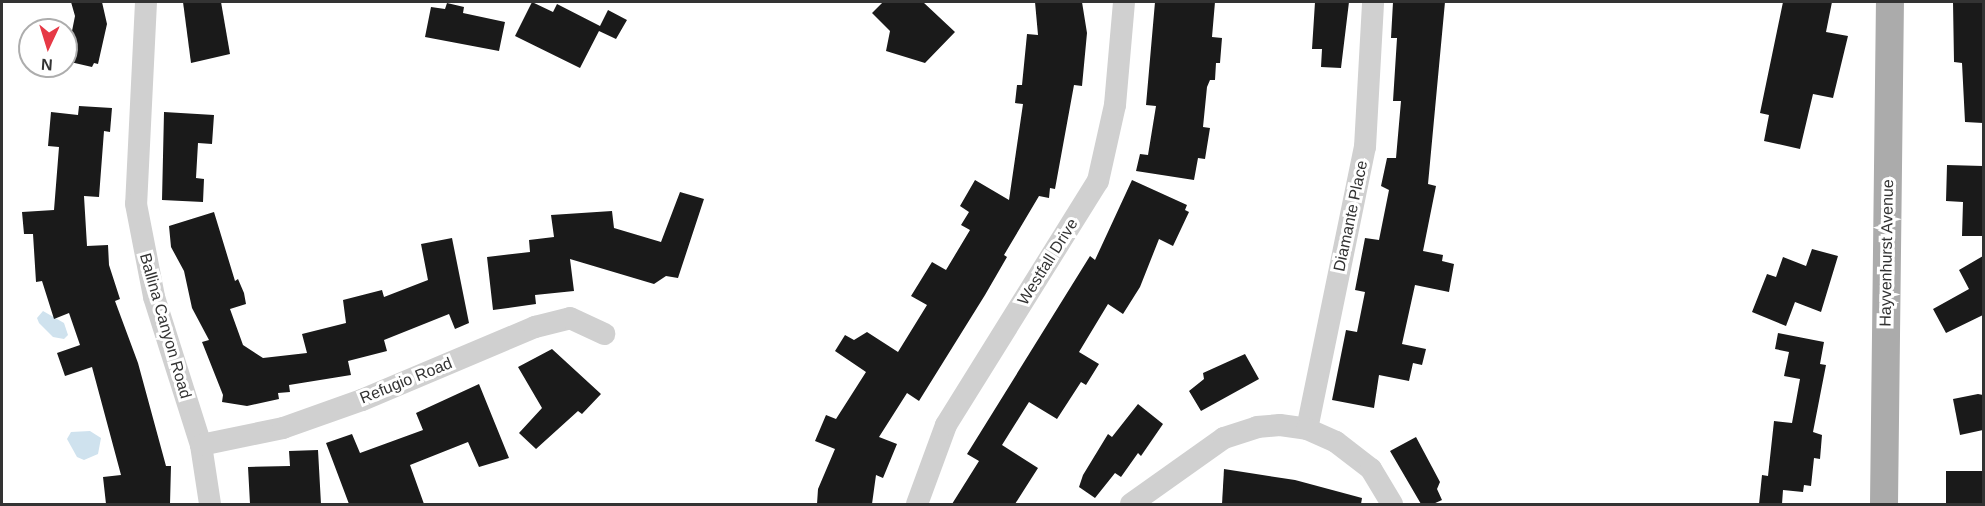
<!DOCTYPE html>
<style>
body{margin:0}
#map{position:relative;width:1985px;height:506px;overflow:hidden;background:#fff;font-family:Helvetica,sans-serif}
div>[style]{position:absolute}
.water>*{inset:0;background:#cfe2ee}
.building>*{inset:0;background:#1a1a1a;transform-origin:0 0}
.minor>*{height:22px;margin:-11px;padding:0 11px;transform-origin:11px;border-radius:11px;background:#d0d0d0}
.major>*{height:28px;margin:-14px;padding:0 14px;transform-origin:14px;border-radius:14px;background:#ababab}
span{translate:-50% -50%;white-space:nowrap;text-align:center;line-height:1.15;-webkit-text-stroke:6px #fff;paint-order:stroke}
.street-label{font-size:16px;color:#333}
.frame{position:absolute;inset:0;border:3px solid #333;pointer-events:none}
.north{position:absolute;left:18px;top:18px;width:60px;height:60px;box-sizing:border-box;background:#fff;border:2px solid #adadad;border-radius:50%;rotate:184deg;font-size:16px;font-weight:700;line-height:24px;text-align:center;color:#333}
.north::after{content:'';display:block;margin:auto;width:21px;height:27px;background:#e63946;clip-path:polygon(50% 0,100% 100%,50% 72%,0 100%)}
</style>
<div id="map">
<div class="water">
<div style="clip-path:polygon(43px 311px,64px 323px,68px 335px,64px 339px,53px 337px,39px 323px,37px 318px)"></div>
<div style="clip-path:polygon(90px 431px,101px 438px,98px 454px,84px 460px,77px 457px,67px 439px,71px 432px)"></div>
</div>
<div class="building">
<div style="clip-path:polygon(71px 2px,102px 2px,107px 24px,98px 64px,94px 63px,92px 67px,66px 61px,75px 16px)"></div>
<div style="clip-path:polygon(183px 2px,221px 2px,230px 54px,191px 63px)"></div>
<div style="clip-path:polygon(532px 2px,553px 12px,557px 4px,600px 26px,608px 10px,627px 20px,616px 39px,599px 31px,580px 68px,515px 36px)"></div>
<div style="clip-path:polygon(883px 2px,923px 2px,955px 32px,925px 63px,886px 51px,890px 31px,872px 13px)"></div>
<div style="clip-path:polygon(1035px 2px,1082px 2px,1087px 33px,1082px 86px,1074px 85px,1055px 189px,1050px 188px,1049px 198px,1039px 196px,1004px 255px,1007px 257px,985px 295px,919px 401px,907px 393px,879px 437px,897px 444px,883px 478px,876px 475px,872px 504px,817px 504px,818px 489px,835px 449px,815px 441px,826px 415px,836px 419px,866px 372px,835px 351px,845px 335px,854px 340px,867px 332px,898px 352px,927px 305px,911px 296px,932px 262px,946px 270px,970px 230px,961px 225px,969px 212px,960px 206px,975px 180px,1009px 200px,1023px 104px,1015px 103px,1017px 85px,1022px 85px,1027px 34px,1038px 35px)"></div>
<div style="clip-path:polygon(1155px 2px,1215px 2px,1212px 37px,1222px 38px,1220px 63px,1216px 63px,1215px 80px,1210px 80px,1207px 87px,1203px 127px,1210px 128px,1205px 159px,1198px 158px,1194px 180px,1136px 171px,1140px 154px,1148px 155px,1156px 106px,1146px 105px)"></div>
<div style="clip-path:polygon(1315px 2px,1349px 2px,1341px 68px,1321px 67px,1322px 49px,1312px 49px)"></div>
<div style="clip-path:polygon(1393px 2px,1445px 2px,1428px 184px,1436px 186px,1423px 251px,1443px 255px,1442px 261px,1454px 264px,1449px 292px,1415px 285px,1402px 344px,1426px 349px,1422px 365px,1413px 363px,1409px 381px,1379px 375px,1374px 408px,1332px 400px,1346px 330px,1357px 332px,1365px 292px,1355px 290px,1365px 238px,1379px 240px,1389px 190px,1381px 186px,1387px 158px,1396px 158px,1401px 101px,1393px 101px,1397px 38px,1391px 38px)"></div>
<div style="clip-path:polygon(1783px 2px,1832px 2px,1826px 32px,1848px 36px,1833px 98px,1813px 94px,1800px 149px,1764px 141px,1769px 115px,1760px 113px)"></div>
<div style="clip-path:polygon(1953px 2px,1983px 2px,1983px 123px,1965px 122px,1962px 63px,1954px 62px)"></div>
<div style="clip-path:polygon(447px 3px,464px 7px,463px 13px,505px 22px,499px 51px,425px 37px,431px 7px,445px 9px)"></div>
<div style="clip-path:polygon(79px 106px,112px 108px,110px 132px,104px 131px,99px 197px,84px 196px,87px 246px,108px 245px,109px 265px,120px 299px,115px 301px,138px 363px,166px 466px,171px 466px,170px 504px,106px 504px,103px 477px,121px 475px,92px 367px,65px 376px,57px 353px,80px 345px,69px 313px,54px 319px,42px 281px,36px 282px,33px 234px,24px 234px,22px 212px,54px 210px,59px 147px,48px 146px,51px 112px,78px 115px)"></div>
<div style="clip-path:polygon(164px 112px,214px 115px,212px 144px,198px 143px,196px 178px,204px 179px,203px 202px,162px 200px)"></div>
<div style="clip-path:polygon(1947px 165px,1983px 166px,1983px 236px,1962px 236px,1963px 202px,1946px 201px)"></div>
<div style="clip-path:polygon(1132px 180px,1187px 205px,1185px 210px,1189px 212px,1173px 246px,1159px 239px,1140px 287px,1123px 314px,1108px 304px,1079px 352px,1099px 364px,1086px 385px,1081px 382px,1057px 419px,1029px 402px,1002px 445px,1038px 468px,1015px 504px,952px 504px,979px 461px,967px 454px,1090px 256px,1095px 260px)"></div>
<div style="clip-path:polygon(680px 192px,704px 199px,678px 278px,666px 276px,654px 284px,570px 259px,574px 291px,535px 295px,536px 304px,493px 310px,487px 257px,530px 252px,529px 240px,554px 237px,551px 215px,612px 211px,614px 228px,661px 242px)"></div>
<div style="clip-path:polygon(214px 212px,235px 281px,238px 279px,244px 293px,246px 304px,230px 309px,243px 345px,263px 358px,307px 353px,302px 334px,346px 323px,343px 300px,382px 290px,384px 297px,428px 280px,421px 244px,452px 238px,469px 323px,455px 329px,449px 314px,384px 340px,387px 351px,348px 361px,351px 375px,289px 385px,290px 392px,278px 393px,279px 399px,247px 406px,222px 402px,223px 395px,202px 342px,209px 340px,192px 308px,184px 271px,171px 247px,169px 226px)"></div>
<div style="clip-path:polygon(1812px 249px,1838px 256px,1821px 312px,1795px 302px,1786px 326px,1752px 312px,1767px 274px,1776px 277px,1783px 257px,1806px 266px)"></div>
<div style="clip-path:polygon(1983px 256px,1983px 315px,1946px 333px,1933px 309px,1969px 289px,1959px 270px)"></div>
<div style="clip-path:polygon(1778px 333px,1824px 342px,1820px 364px,1826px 365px,1813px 432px,1822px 435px,1820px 459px,1814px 458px,1811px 486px,1804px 485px,1803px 492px,1783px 490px,1782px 504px,1759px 504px,1762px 475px,1768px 476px,1774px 421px,1792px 423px,1800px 379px,1784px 376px,1789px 352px,1775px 349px)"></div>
<div style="clip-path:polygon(552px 349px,601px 394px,582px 414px,578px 411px,536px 449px,519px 433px,542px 408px,518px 367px)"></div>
<div style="clip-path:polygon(1245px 354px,1259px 379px,1201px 411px,1189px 391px,1204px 379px,1203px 373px)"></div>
<div style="clip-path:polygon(479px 384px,509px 458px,479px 467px,468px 442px,410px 465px,424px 504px,349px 504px,326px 443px,352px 434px,360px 453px,423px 430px,416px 413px)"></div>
<div style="clip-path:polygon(1978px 394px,1983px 395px,1983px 430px,1960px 435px,1953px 399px)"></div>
<div style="clip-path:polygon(1138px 404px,1163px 424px,1141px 456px,1138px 453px,1121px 477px,1115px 473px,1095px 498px,1079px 487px,1083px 475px,1108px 434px,1112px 437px)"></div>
<div style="clip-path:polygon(1416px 437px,1440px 482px,1437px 489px,1442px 500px,1433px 504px,1421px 504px,1390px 451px)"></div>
<div style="clip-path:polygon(318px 450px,321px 504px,250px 504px,248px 467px,290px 466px,289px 451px)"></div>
<div style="clip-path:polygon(1224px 469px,1295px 480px,1362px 498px,1361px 504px,1222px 504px)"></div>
<div style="left:1983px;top:471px;width:33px;height:37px;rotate:90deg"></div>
</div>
<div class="minor">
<div style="left:146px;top:2px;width:202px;rotate:92.8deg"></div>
<div style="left:136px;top:204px;width:95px;rotate:79deg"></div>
<div style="left:154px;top:297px;width:155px;rotate:72.4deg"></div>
<div style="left:201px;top:445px;width:60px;rotate:81.3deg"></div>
<div style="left:1307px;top:429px;width:288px;rotate:-78.4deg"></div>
<div style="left:1365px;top:147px;width:145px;rotate:-86.8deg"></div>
<div style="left:201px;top:445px;width:84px;rotate:-11.7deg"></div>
<div style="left:283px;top:428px;width:84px;rotate:-19.5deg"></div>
<div style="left:362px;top:400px;width:188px;rotate:-22.9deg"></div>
<div style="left:535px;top:327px;width:36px;rotate:-14deg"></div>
<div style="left:570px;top:318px;width:38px;rotate:25deg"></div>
<div style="left:917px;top:504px;width:84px;rotate:-69.8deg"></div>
<div style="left:946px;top:425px;width:287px;rotate:-58.1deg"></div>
<div style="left:1098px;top:181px;width:78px;rotate:-77.4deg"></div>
<div style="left:1115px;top:105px;width:103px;rotate:-85deg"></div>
<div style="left:1131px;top:504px;width:114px;rotate:-35.4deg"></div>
<div style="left:1224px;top:438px;width:35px;rotate:-18deg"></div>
<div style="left:1257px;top:427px;width:23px;rotate:-5deg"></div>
<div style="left:1280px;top:425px;width:27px;rotate:8deg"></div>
<div style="left:1307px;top:429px;width:32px;rotate:24deg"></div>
<div style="left:1336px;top:442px;width:44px;rotate:37.6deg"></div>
<div style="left:1371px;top:469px;width:41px;rotate:59deg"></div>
</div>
<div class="major">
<div style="left:1884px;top:504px;width:502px;rotate:-89.32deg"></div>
</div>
<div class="street-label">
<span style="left:1351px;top:216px;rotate:-78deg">Diamante Place</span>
<span style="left:1887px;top:253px;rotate:-89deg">Hayvenhurst Avenue</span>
<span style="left:1048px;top:262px;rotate:-58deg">Westfall Drive</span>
<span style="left:165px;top:326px;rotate:74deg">Ballina Canyon Road</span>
<span style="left:406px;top:381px;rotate:-22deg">Refugio Road</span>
</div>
<div class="frame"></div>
<div class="north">N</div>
</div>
